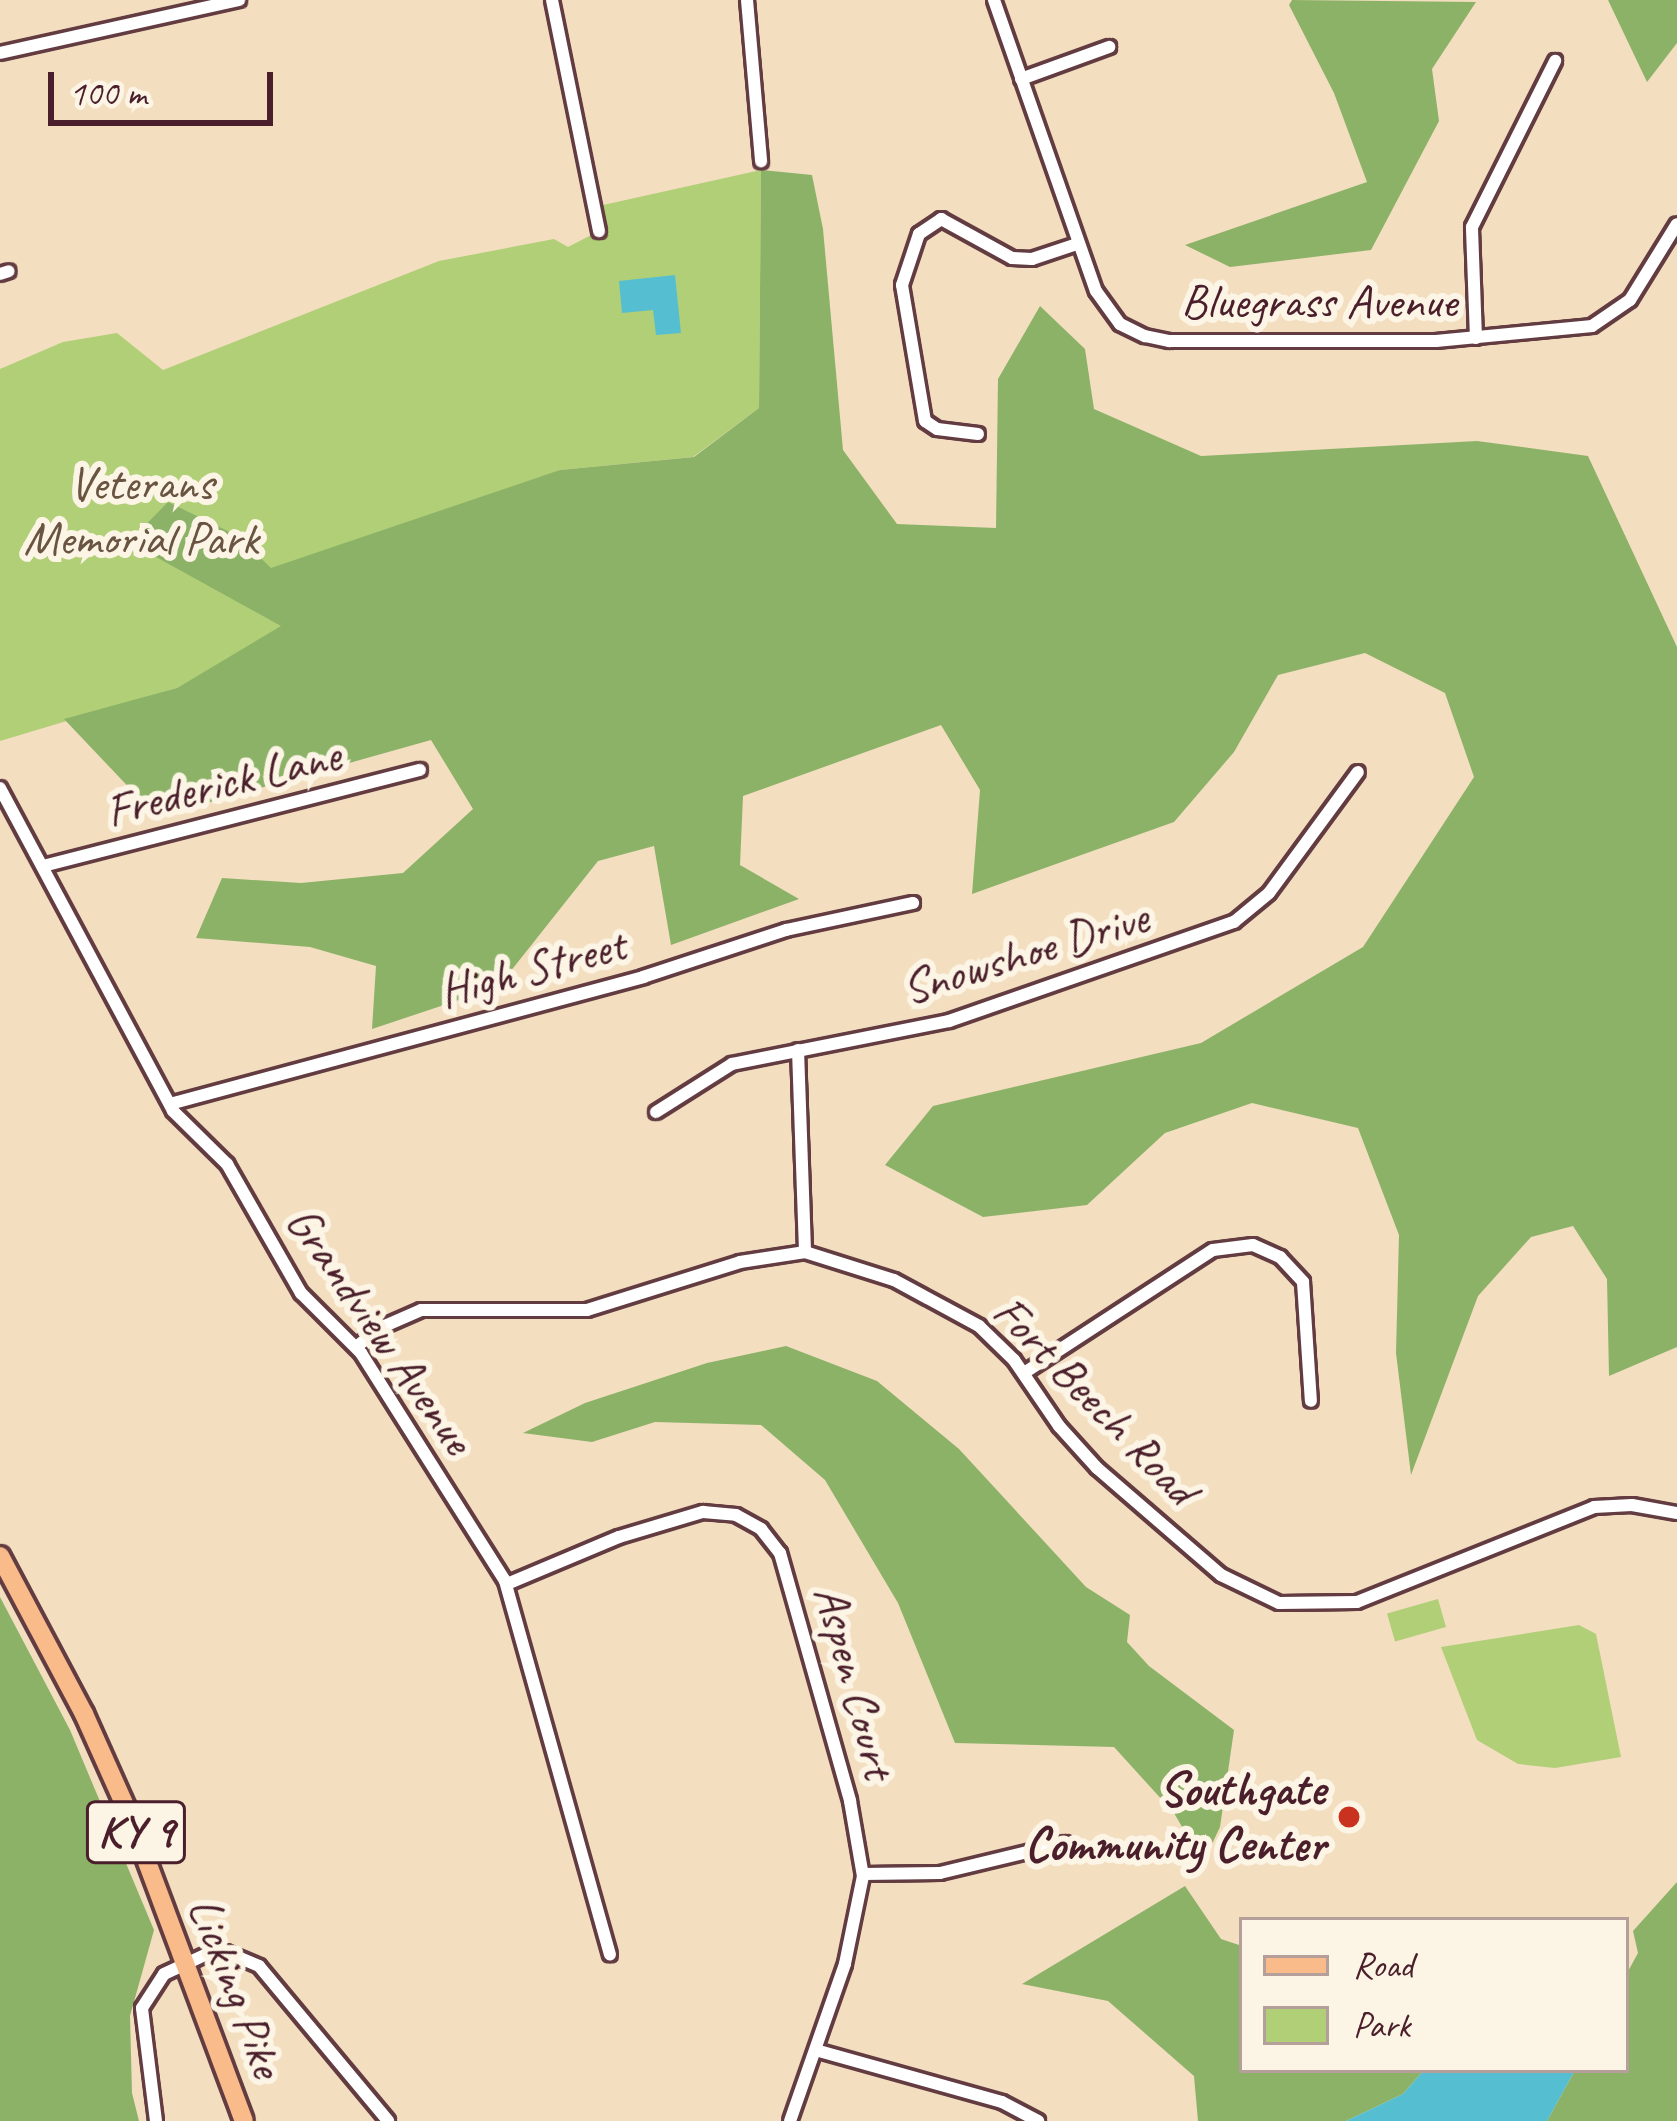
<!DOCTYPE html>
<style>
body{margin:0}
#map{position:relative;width:1677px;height:2121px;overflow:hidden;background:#f3dec0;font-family:Caveat,sans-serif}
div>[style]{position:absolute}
.green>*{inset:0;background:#b0cf77;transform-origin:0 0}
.forest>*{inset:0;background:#8cb268}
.water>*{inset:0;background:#55bfd1}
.roads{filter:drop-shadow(3px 0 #633c41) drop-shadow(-3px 0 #633c41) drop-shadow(0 3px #633c41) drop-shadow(0 -3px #633c41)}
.minor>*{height:12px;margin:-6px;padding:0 6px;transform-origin:6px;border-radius:6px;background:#fff}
.primary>*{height:18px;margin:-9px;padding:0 9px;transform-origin:9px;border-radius:9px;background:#fabb8b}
.dots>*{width:33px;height:33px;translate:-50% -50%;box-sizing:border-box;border:6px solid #fcf5e5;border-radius:50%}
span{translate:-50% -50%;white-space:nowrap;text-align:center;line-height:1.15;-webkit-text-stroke:12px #fcf5e5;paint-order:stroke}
.shield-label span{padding:3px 9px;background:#fcf5e5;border:3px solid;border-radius:9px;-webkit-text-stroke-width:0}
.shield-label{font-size:45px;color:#4a1f2b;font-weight:700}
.street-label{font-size:48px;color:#4a1f2b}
.park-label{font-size:48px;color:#695442}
.poi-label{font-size:48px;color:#4a1f2b;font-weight:700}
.right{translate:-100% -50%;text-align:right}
.legend{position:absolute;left:1239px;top:1917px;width:390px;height:156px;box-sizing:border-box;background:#fcf5e5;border:3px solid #b59f9b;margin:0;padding:15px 21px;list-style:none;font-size:36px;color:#4a1f2b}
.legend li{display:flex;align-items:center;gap:24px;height:60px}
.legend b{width:60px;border:3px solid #b59f9b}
.scale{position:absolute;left:48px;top:72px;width:225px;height:54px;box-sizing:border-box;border:6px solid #4a1f2b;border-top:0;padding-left:15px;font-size:36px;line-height:42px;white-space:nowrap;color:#4a1f2b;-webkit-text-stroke:9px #fcf5e5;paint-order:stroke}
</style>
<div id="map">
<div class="green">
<div style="clip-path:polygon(761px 170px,759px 408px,693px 457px,560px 470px,177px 688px,0 741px,0 369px,63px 342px,117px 333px,163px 370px,439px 261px,554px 239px,568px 247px,599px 231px,594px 207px)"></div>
<div style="left:1438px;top:1599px;width:29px;height:53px;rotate:74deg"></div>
<div style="clip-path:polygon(1579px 1625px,1596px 1634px,1621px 1757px,1555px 1768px,1518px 1764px,1477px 1740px,1441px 1647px)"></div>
</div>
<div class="forest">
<div style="clip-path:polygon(1292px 0,1476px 2px,1432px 69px,1439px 121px,1371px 250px,1230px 267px,1185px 245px,1367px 182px,1334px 93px,1289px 5px)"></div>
<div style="clip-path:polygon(1608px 0,1677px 0,1677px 43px,1647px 82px)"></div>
<div style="clip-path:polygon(761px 170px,812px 175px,823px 229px,843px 450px,897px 524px,996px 528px,998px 379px,1040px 306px,1085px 349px,1094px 409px,1201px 456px,1477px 441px,1588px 456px,1677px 647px,1677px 1347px,1609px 1376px,1607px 1279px,1573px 1226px,1531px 1237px,1478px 1296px,1411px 1475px,1396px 1353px,1399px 1235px,1358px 1128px,1252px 1103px,1165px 1133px,1087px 1205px,983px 1217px,885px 1165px,933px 1106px,1201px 1043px,1363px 947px,1474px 777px,1445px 693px,1365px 653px,1278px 675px,1234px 752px,1174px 822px,972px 894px,980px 790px,941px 725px,743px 796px,740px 865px,799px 899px,671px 945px,654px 846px,598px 861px,498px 987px,372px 1029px,376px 966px,310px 947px,196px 938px,222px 878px,301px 883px,403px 873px,473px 809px,431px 740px,157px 817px,64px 719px,177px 688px,281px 626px,129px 542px,168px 502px,238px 536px,271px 568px,560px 470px,694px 457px,759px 408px)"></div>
<div style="clip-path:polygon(786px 1346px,877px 1381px,959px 1449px,1086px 1587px,1130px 1615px,1127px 1642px,1149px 1666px,1234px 1730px,1220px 1827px,1203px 1863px,1174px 1813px,1114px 1747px,955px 1743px,898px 1603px,825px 1480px,761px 1425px,655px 1422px,592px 1442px,523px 1433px,585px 1403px,707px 1363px)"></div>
<div style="clip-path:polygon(0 1597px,70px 1730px,154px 1930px,130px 2016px,132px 2093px,139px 2121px,0 2121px)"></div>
<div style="clip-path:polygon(1677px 1882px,1677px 2121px,1547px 2121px,1575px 2070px,1626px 2070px,1626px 1975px,1638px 1953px,1633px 1931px)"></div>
<div style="clip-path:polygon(1185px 1886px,1221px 1939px,1242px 1946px,1242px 2070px,1424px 2070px,1403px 2094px,1346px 2121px,1198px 2121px,1194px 2076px,1108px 2001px,1022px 1984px)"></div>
</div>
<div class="water">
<div style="clip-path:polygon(675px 275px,681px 333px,656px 335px,653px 310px,622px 313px,619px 281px)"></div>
<div style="clip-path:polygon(1424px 2070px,1575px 2070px,1547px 2121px,1346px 2121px,1403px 2094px)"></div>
</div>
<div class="roads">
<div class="minor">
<div style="left:552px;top:0;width:236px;rotate:78.5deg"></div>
<div style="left:747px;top:0;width:162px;rotate:85deg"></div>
<div style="left:994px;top:0;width:308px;rotate:70.7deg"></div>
<div style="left:1096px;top:291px;width:41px;rotate:54deg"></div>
<div style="left:1120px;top:324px;width:28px;rotate:26deg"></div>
<div style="left:1145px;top:336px;width:25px;rotate:12deg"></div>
<div style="left:1169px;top:341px;width:267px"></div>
<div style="left:1436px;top:341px;width:157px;rotate:-5.5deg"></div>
<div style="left:1592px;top:326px;width:46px;rotate:-34.4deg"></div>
<div style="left:1630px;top:300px;width:89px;rotate:-58.3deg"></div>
<div style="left:0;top:53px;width:245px;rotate:-12.5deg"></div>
<div style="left:1021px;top:79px;width:94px;rotate:-20deg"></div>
<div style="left:0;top:274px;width:9px;rotate:-18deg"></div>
<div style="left:1476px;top:338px;width:111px;rotate:-92.1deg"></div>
<div style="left:1472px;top:227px;width:186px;rotate:-63.4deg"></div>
<div style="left:978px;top:434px;width:41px;rotate:-173deg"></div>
<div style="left:937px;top:429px;width:14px;rotate:-146deg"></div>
<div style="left:925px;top:421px;width:138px;rotate:-99.6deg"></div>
<div style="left:902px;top:285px;width:54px;rotate:-71.6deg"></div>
<div style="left:919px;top:234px;width:27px;rotate:-34deg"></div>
<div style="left:941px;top:219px;width:81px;rotate:28.8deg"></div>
<div style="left:1012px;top:258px;width:20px;rotate:3deg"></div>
<div style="left:1032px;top:259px;width:47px;rotate:-18.4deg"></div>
<div style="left:0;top:788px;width:366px;rotate:61.8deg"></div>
<div style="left:173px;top:1111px;width:76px;rotate:44.5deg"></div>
<div style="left:227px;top:1164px;width:149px;rotate:60.2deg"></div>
<div style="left:301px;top:1293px;width:85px;rotate:45deg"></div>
<div style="left:361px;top:1353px;width:270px;rotate:57.7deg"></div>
<div style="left:505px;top:1581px;width:388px;rotate:74.3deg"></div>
<div style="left:43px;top:866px;width:389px;rotate:-14.3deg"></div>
<div style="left:798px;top:1050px;width:202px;rotate:88deg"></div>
<div style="left:170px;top:1104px;width:490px;rotate:-15deg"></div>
<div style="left:643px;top:977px;width:151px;rotate:-18.2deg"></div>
<div style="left:786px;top:930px;width:130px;rotate:-12deg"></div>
<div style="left:656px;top:1112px;width:90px;rotate:-32.3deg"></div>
<div style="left:732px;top:1064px;width:221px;rotate:-11.2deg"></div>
<div style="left:949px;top:1021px;width:302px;rotate:-19.2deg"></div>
<div style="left:1234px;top:922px;width:45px;rotate:-39.6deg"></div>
<div style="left:1269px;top:893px;width:150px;rotate:-53.7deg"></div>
<div style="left:356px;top:1347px;width:31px;rotate:-38deg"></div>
<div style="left:380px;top:1328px;width:45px;rotate:-23.7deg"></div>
<div style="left:421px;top:1310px;width:166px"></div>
<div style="left:587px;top:1310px;width:160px;rotate:-17.4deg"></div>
<div style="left:740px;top:1262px;width:66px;rotate:-8.7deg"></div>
<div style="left:805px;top:1252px;width:93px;rotate:17.5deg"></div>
<div style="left:894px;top:1280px;width:97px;rotate:28.4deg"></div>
<div style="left:979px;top:1326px;width:49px;rotate:44.2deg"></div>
<div style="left:1014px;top:1360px;width:80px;rotate:55.7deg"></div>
<div style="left:1059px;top:1426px;width:57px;rotate:47.9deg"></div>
<div style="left:1097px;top:1468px;width:164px;rotate:40.8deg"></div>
<div style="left:1221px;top:1575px;width:64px;rotate:25.8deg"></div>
<div style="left:1279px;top:1603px;width:78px;rotate:-0.7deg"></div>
<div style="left:1357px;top:1602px;width:255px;rotate:-21.8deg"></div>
<div style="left:1594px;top:1507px;width:38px;rotate:-3deg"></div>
<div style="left:1632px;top:1505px;width:46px;rotate:10.1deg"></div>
<div style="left:1024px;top:1373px;width:225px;rotate:-33.1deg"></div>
<div style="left:1213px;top:1250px;width:40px;rotate:-7.1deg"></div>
<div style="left:1253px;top:1245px;width:30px;rotate:24deg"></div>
<div style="left:1280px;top:1257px;width:34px;rotate:47deg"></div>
<div style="left:1303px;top:1282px;width:119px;rotate:86.2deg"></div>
<div style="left:507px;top:1584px;width:121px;rotate:-22.8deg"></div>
<div style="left:619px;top:1537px;width:88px;rotate:-16.6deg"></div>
<div style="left:703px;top:1512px;width:33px;rotate:5deg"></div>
<div style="left:736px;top:1515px;width:29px;rotate:29deg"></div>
<div style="left:761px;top:1529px;width:31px;rotate:52deg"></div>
<div style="left:780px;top:1553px;width:258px;rotate:74.2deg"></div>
<div style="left:850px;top:1801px;width:76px;rotate:80.2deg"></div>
<div style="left:863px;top:1876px;width:90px;rotate:101.6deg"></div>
<div style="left:845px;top:1964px;width:166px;rotate:109.3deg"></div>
<div style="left:863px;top:1874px;width:77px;rotate:-0.7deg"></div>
<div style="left:940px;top:1873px;width:129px;rotate:-13.5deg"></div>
<div style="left:819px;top:2051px;width:190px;rotate:15.6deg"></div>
<div style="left:1002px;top:2102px;width:41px;rotate:27.8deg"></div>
<div style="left:156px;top:2121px;width:114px;rotate:-97.1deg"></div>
<div style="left:142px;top:2008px;width:40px;rotate:-57.1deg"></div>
<div style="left:164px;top:1974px;width:50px;rotate:-25deg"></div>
<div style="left:209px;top:1953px;width:17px;rotate:-3deg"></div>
<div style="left:226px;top:1952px;width:36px;rotate:23deg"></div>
<div style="left:259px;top:1966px;width:202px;rotate:50.2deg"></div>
</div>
<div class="primary">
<div style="left:0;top:1556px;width:179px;rotate:62deg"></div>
<div style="left:84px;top:1714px;width:115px;rotate:65.9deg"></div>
<div style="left:131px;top:1819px;width:322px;rotate:69.5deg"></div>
</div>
</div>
<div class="dots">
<div style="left:1349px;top:1817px;background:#c8321e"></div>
</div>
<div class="shield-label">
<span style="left:136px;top:1832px">KY 9</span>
</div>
<div class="street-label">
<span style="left:1319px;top:302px">Bluegrass Avenue</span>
<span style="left:223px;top:783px;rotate:-14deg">Frederick Lane</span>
<span style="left:1025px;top:953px;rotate:-17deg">Snowshoe Drive</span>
<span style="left:532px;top:968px;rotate:-15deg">High Street</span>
<span style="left:380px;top:1330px;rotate:55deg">Grandview Avenue</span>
<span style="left:1095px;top:1400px;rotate:46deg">Fort Beech Road</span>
<span style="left:855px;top:1682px;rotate:75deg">Aspen Court</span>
<span style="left:236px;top:1987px;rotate:69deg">Licking Pike</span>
</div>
<div class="park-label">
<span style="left:141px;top:511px">Veterans<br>Memorial Park</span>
</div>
<div class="poi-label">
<span class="right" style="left:1325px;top:1817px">Southgate<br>Community Center</span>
</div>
<ul class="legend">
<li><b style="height:15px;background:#fabb8b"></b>Road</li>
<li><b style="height:33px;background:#b0cf77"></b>Park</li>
</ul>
<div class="scale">100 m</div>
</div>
